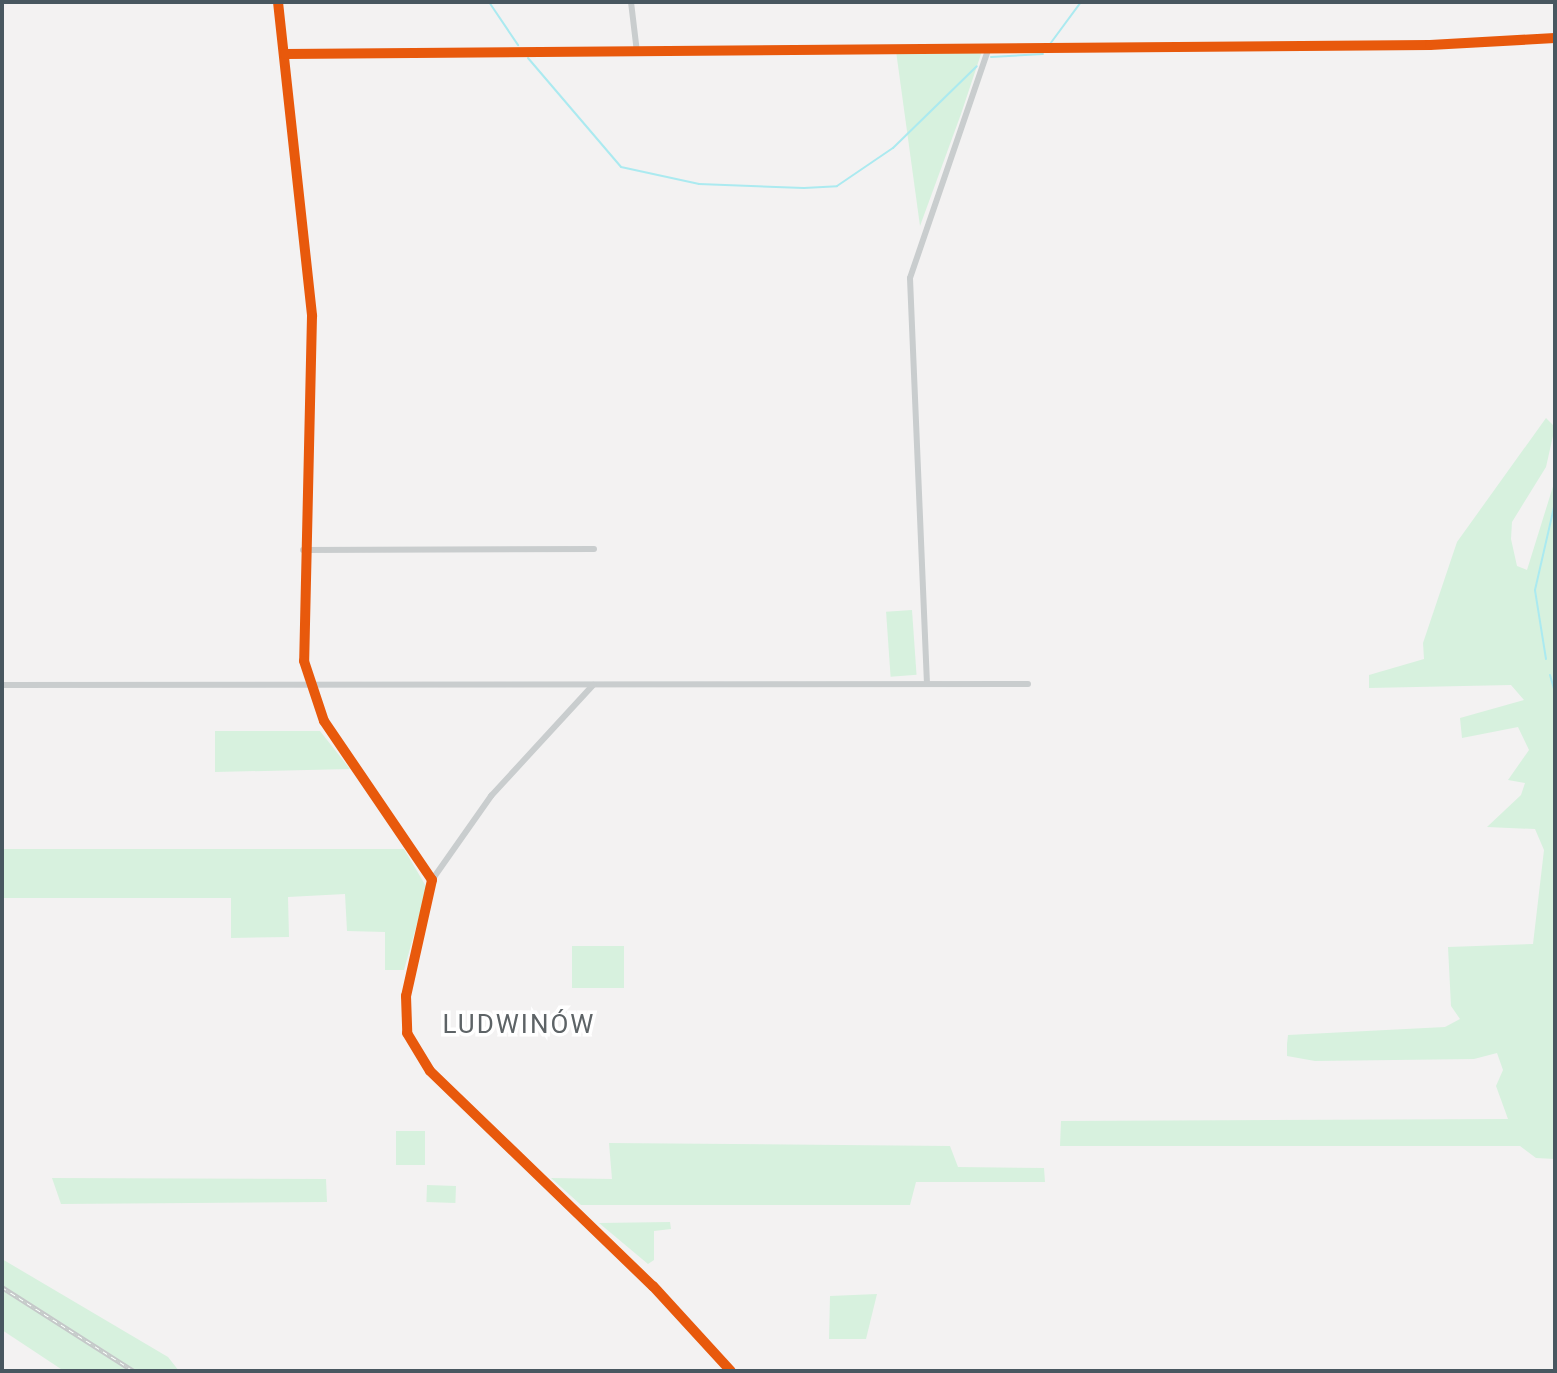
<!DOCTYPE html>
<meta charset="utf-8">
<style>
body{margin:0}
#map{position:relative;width:1557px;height:1373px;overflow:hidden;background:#f3f2f2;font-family:Roboto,sans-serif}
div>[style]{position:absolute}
.green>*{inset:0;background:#d7f1de;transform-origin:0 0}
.stream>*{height:2px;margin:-1px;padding:0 1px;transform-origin:1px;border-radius:1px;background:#abeaf0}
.street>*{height:6px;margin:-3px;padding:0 3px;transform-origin:3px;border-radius:3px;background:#c9cdce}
.rail>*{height:4.5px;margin-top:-2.25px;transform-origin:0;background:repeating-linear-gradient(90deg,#fff 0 5px,#c5c8c9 0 10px);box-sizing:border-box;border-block:2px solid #c5c8c9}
.cycleway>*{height:10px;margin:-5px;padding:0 5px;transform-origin:5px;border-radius:5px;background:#e8590c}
span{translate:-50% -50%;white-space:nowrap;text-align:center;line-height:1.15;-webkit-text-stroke:7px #fff;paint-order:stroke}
.quarter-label{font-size:26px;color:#5d6366;letter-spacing:2px}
.frame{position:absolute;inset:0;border:4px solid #485760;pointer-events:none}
</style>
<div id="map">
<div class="green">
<div style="clip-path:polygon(983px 48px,961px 114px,920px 226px,896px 51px)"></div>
<div style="clip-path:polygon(1546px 418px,1555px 427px,1546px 467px,1512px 522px,1511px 539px,1517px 566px,1527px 570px,1555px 480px,1555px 1159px,1536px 1158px,1520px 1146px,1060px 1146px,1061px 1121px,1508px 1119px,1496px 1086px,1503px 1070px,1497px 1053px,1474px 1059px,1315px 1061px,1287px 1056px,1287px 1044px,1288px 1035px,1445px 1027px,1460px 1019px,1451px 1006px,1448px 947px,1533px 944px,1544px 850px,1535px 829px,1487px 827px,1521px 795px,1525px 783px,1508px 780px,1529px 750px,1518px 727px,1462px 738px,1460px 718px,1524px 700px,1511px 685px,1369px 688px,1369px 675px,1424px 659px,1423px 643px,1457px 542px)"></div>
<div style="left:912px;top:610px;width:65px;height:26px;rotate:86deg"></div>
<div style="clip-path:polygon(215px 731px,320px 731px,350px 769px,215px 772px)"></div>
<div style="clip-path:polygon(2px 849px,404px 849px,427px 888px,404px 970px,385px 970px,385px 932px,347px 931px,345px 894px,288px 897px,289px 937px,231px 938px,231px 898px,2px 898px)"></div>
<div style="left:572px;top:946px;width:52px;height:42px"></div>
<div style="left:396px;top:1131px;width:29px;height:34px"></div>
<div style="clip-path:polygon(609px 1143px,950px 1146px,958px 1167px,1044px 1168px,1045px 1182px,916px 1182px,910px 1205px,581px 1205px,551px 1178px,612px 1179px)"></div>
<div style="clip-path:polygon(52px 1178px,326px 1179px,327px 1202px,61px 1204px)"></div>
<div style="left:427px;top:1185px;width:29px;height:17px;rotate:2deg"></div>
<div style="clip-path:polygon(670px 1222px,671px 1229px,654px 1231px,654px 1260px,648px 1264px,599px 1223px)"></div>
<div style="clip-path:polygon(2px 1259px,168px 1357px,179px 1371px,64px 1371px,2px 1330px)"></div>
<div style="clip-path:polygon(877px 1294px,866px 1339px,829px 1339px,830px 1296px)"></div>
</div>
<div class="stream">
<div style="left:489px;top:2px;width:52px;rotate:56deg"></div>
<div style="left:1050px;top:44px;width:52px;rotate:-53.6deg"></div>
<div style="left:991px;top:57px;width:52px;rotate:-3.3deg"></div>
<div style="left:528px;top:58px;width:143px;rotate:49.5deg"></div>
<div style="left:621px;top:167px;width:80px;rotate:12.3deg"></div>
<div style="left:699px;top:184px;width:105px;rotate:2.2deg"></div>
<div style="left:804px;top:188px;width:33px;rotate:-3deg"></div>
<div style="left:837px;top:186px;width:68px;rotate:-34.2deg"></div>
<div style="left:893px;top:148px;width:117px;rotate:-44.3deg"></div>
<div style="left:1546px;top:659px;width:70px;rotate:-99.1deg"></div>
<div style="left:1535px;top:590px;width:89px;rotate:-77.1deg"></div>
<div style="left:1550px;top:675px;width:18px;rotate:74deg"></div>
</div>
<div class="street">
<div style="left:278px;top:2px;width:316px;rotate:83.8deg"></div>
<div style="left:312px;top:316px;width:345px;rotate:91.3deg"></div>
<div style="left:304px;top:661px;width:63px;rotate:71.6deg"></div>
<div style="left:324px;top:721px;width:192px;rotate:55.8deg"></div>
<div style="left:432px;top:880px;width:119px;rotate:102.6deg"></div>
<div style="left:406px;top:996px;width:37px;rotate:88deg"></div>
<div style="left:407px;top:1033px;width:44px;rotate:58.8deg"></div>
<div style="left:430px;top:1071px;width:310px;rotate:44deg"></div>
<div style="left:653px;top:1286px;width:115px;rotate:47.5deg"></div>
<div style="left:631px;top:2px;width:50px;rotate:83.2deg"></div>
<div style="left:285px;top:54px;width:1145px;rotate:-0.45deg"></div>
<div style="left:1430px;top:45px;width:125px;rotate:-3.2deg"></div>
<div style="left:303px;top:550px;width:291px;rotate:-0.2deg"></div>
<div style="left:927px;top:684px;width:406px;rotate:-92.4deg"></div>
<div style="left:910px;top:278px;width:241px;rotate:-71.1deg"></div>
<div style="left:2px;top:685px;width:1026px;rotate:-0.06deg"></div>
<div style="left:432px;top:880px;width:103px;rotate:-54.9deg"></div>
<div style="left:491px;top:796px;width:151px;rotate:-47.4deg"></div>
</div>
<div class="rail">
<div style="left:2px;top:1287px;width:156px;rotate:32.5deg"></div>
</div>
<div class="cycleway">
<div style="left:278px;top:2px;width:316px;rotate:83.8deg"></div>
<div style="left:312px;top:316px;width:345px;rotate:91.3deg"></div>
<div style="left:304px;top:661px;width:63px;rotate:71.6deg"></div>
<div style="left:324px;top:721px;width:192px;rotate:55.8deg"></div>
<div style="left:432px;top:880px;width:119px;rotate:102.6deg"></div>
<div style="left:406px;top:996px;width:37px;rotate:88deg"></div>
<div style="left:407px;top:1033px;width:44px;rotate:58.8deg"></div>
<div style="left:430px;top:1071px;width:310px;rotate:44deg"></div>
<div style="left:653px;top:1286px;width:115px;rotate:47.5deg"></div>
<div style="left:285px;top:54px;width:1145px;rotate:-0.45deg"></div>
<div style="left:1430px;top:45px;width:125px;rotate:-3.2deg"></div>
</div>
<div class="quarter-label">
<span style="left:519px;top:1025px">LUDWINÓW</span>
</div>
<div class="frame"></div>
</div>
